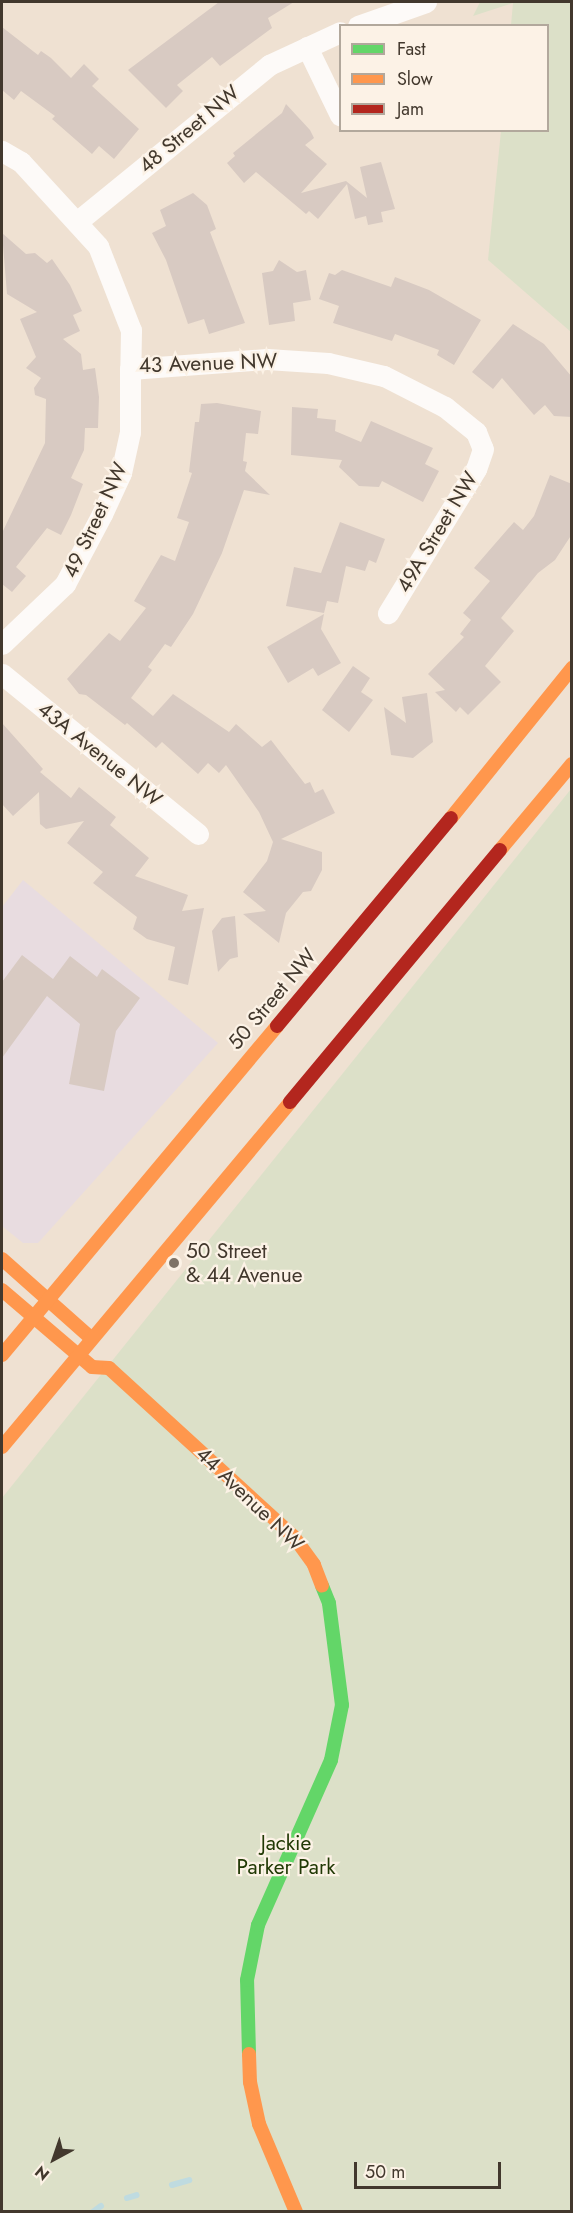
<!DOCTYPE html>
<style>
body{margin:0}
#map{position:relative;width:573px;height:2213px;overflow:hidden;background:#efe1d2;font-family:Jost,sans-serif}
div>[style]{position:absolute}
.commercial>*{inset:0;background:#e8dce0}
.green>*{inset:0;background:#dce0c8}
.stream>*{height:6px;margin:-3px;padding:0 3px;transform-origin:3px;border-radius:3px;background:#bfdbe0}
.building>*{inset:0;background:#d8cac2}
.street>*{height:21px;margin:-10.5px;padding:0 10.5px;transform-origin:10.5px;border-radius:10.5px;background:#fdfaf8}
.fast>*{height:14px;margin:-7px;padding:0 7px;transform-origin:7px;border-radius:7px;background:#63d668}
.slow>*{height:14px;margin:-7px;padding:0 7px;transform-origin:7px;border-radius:7px;background:#ff974d}
.jam>*{height:14px;margin:-7px;padding:0 7px;transform-origin:7px;border-radius:7px;background:#b3261e}
.dots>*{width:16px;height:16px;translate:-50% -50%;box-sizing:border-box;border:3px solid #fcf2e6;border-radius:50%}
span{translate:-50% -50%;white-space:nowrap;text-align:center;line-height:1.15;-webkit-text-stroke:4.5px #fcf2e6;paint-order:stroke}
.street-label{font-size:21px;color:#42382d}
.poi-label{font-size:21px;color:#42382d}
.left{translate:0 -50%;text-align:left}
.park-label{font-size:21px;color:#213905}
.frame{position:absolute;inset:0;border:3px solid #42382d;pointer-events:none}
.legend{position:absolute;left:339px;top:24px;width:210px;height:108px;box-sizing:border-box;background:#fcf2e6;border:2px solid #b2a89c;margin:0;padding:8px 10px;list-style:none;font-size:18px;color:#42382d}
.legend li{display:flex;align-items:center;gap:12px;height:30px}
.legend b{width:30px;border:2px solid #b2a89c}
.north{position:absolute;left:24px;top:2129px;width:60px;height:60px;-webkit-text-stroke:4px #fcf2e6;paint-order:stroke;rotate:220deg;font-size:16px;font-weight:700;line-height:24px;text-align:center;color:#42382d}
.north::after{content:'';display:block;margin:auto;width:21px;height:27px;background:#42382d;clip-path:polygon(50% 0,100% 100%,50% 72%,0 100%)}
.scale{position:absolute;left:354px;top:2162px;width:147px;height:27px;box-sizing:border-box;border:3px solid #42382d;border-top:0;padding-left:8px;font-size:18px;line-height:21px;white-space:nowrap;color:#42382d;-webkit-text-stroke:4px #fcf2e6;paint-order:stroke}
</style>
<div id="map">
<div class="commercial">
<div style="clip-path:polygon(23px 880px,218px 1043px,38px 1243px,23px 1243px,2px 1226px,2px 907px)"></div>
</div>
<div class="green">
<div style="clip-path:polygon(480px 2px,571px 2px,571px 332px,488px 260px,501px 131px,548px 130px,548px 26px,511px 25px,513px 3px,473px 16px)"></div>
<div style="clip-path:polygon(571px 789px,571px 2211px,2px 2212px,2px 1498px)"></div>
</div>
<div class="stream">
<div style="left:172px;top:2185px;width:18px;rotate:-16deg"></div>
<div style="left:127px;top:2198px;width:10px;rotate:-17deg"></div>
<div style="left:93px;top:2212px;width:10px;rotate:-37deg"></div>
</div>
<div class="building">
<div style="clip-path:polygon(219px 2px,294px 2px,268px 18px,272px 28px,220px 66px,212px 57px,177px 85px,183px 91px,166px 108px,128px 70px)"></div>
<div style="clip-path:polygon(2px 27px,38px 55px,41px 51px,51px 58px,71px 78px,84px 64px,99px 79px,92px 86px,139px 129px,114px 159px,99px 146px,92px 154px,52px 119px,55px 116px,21px 91px,14px 100px,2px 90px)"></div>
<div style="clip-path:polygon(286px 104px,310px 130px,314px 138px,305px 145px,327px 164px,301px 193px,346px 181px,367px 198px,360px 167px,381px 162px,395px 209px,381px 212px,383px 222px,368px 225px,366px 216px,355px 219px,347px 184px,318px 219px,309px 211px,306px 214px,256px 172px,244px 183px,227px 163px,235px 156px,233px 153px,282px 113px)"></div>
<div style="clip-path:polygon(193px 193px,207px 205px,216px 229px,210px 232px,245px 323px,209px 334px,204px 319px,188px 324px,166px 260px,152px 233px,166px 226px,160px 210px)"></div>
<div style="clip-path:polygon(2px 233px,26px 254px,35px 253px,47px 263px,52px 259px,70px 285px,82px 311px,73px 315px,80px 331px,63px 339px,81px 354px,83px 370px,95px 368px,99px 397px,98px 428px,85px 428px,84px 450px,71px 478px,83px 484px,71px 515px,61px 535px,47px 528px,16px 567px,26px 576px,12px 592px,2px 584px,2px 533px,45px 443px,46px 399px,35px 395px,34px 388px,41px 378px,26px 368px,36px 357px,20px 319px,37px 312px,7px 294px)"></div>
<div style="clip-path:polygon(279px 260px,297px 272px,306px 270px,311px 300px,293px 303px,295px 321px,269px 325px,262px 273px,273px 271px)"></div>
<div style="clip-path:polygon(342px 270px,391px 287px,395px 277px,429px 290px,481px 320px,454px 365px,437px 355px,439px 350px,395px 334px,392px 341px,333px 323px,339px 306px,319px 299px,329px 273px,335px 275px)"></div>
<div style="clip-path:polygon(513px 324px,544px 344px,572px 377px,572px 417px,554px 416px,545px 405px,534px 415px,502px 378px,493px 389px,472px 372px)"></div>
<div style="clip-path:polygon(217px 403px,261px 411px,258px 434px,246px 433px,243px 461px,247px 462px,245px 471px,270px 495px,244px 490px,222px 553px,193px 614px,171px 647px,165px 644px,148px 667px,152px 670px,131px 698px,153px 716px,173px 694px,229px 732px,236px 724px,262px 747px,271px 740px,305px 784px,310px 782px,315px 793px,323px 789px,335px 813px,281px 839px,322px 852px,322px 870px,311px 891px,303px 892px,286px 913px,279px 943px,243px 914px,266px 911px,243px 892px,267px 861px,273px 842px,259px 812px,226px 765px,219px 773px,208px 763px,198px 774px,162px 742px,156px 748px,127px 723px,125px 725px,86px 695px,79px 694px,67px 679px,109px 633px,120px 641px,146px 608px,134px 601px,161px 555px,175px 561px,189px 522px,177px 518px,192px 473px,189px 472px,195px 422px,199px 422px,201px 404px)"></div>
<div style="clip-path:polygon(292px 407px,318px 409px,317px 418px,336px 420px,335px 431px,361px 442px,371px 421px,433px 448px,425px 464px,439px 471px,423px 502px,382px 481px,379px 487px,359px 486px,339px 467px,342px 460px,291px 455px)"></div>
<div style="clip-path:polygon(550px 475px,572px 484px,572px 534px,555px 560px,538px 573px,501px 618px,514px 631px,485px 666px,501px 682px,468px 715px,460px 707px,456px 712px,435px 692px,445px 690px,428px 674px,464px 637px,460px 634px,471px 620px,463px 613px,490px 581px,474px 568px,514px 522px,523px 530px,534px 516px)"></div>
<div style="clip-path:polygon(340px 522px,385px 539px,376px 563px,369px 560px,365px 571px,346px 566px,338px 603px,327px 601px,324px 613px,286px 606px,294px 567px,321px 573px)"></div>
<div style="clip-path:polygon(324px 614px,321px 629px,341px 663px,318px 676px,313px 668px,288px 683px,267px 647px)"></div>
<div style="clip-path:polygon(353px 666px,370px 678px,361px 692px,373px 700px,349px 732px,322px 710px)"></div>
<div style="clip-path:polygon(427px 693px,433px 742px,413px 758px,391px 755px,384px 707px,406px 723px,402px 697px)"></div>
<div style="clip-path:polygon(2px 723px,43px 769px,40px 772px,71px 798px,79px 787px,116px 817px,110px 825px,149px 858px,135px 876px,188px 895px,182px 911px,204px 908px,188px 985px,168px 980px,175px 947px,147px 939px,133px 929px,137px 917px,93px 883px,103px 872px,67px 843px,84px 821px,46px 829px,40px 824px,39px 792px,13px 816px,2px 804px)"></div>
<div style="clip-path:polygon(235px 916px,238px 957px,230px 959px,218px 972px,212px 931px,222px 918px)"></div>
<div style="clip-path:polygon(22px 955px,53px 979px,70px 956px,97px 977px,102px 969px,140px 998px,116px 1031px,104px 1091px,69px 1084px,80px 1024px,47px 996px,2px 1058px,2px 982px)"></div>
</div>
<div class="street">
<div style="left:358px;top:26px;width:72px;rotate:-19.4deg"></div>
<div style="left:307px;top:47px;width:76px;rotate:64.1deg"></div>
<div style="left:2px;top:151px;width:22px;rotate:30deg"></div>
<div style="left:21px;top:162px;width:114px;rotate:47.5deg"></div>
<div style="left:98px;top:246px;width:90px;rotate:68.6deg"></div>
<div style="left:131px;top:330px;width:39px;rotate:91deg"></div>
<div style="left:130px;top:369px;width:137px;rotate:-4.2deg"></div>
<div style="left:267px;top:359px;width:61px;rotate:3.8deg"></div>
<div style="left:328px;top:363px;width:57px;rotate:13.1deg"></div>
<div style="left:384px;top:376px;width:68px;rotate:26.9deg"></div>
<div style="left:445px;top:407px;width:40px;rotate:39deg"></div>
<div style="left:476px;top:432px;width:18px;rotate:68deg"></div>
<div style="left:483px;top:449px;width:21px;rotate:109deg"></div>
<div style="left:476px;top:469px;width:169px;rotate:121.4deg"></div>
<div style="left:78px;top:221px;width:247px;rotate:-39.2deg"></div>
<div style="left:269px;top:65px;width:78px;rotate:-24.9deg"></div>
<div style="left:2px;top:644px;width:87px;rotate:-43.6deg"></div>
<div style="left:65px;top:584px;width:79px;rotate:-62.1deg"></div>
<div style="left:102px;top:514px;width:45px;rotate:-65.1deg"></div>
<div style="left:121px;top:473px;width:42px;rotate:-77.6deg"></div>
<div style="left:130px;top:432px;width:63px;rotate:-90deg"></div>
<div style="left:2px;top:674px;width:253px;rotate:39.2deg"></div>
</div>
<div class="fast">
<div style="left:249px;top:2054px;width:74px;rotate:-91.5deg"></div>
<div style="left:247px;top:1980px;width:56px;rotate:-78.7deg"></div>
<div style="left:258px;top:1925px;width:180px;rotate:-66.1deg"></div>
<div style="left:331px;top:1760px;width:56px;rotate:-78.7deg"></div>
<div style="left:342px;top:1705px;width:103px;rotate:-97.3deg"></div>
<div style="left:329px;top:1603px;width:18px;rotate:-112deg"></div>
</div>
<div class="slow">
<div style="left:451px;top:818px;width:193px;rotate:-51.1deg"></div>
<div style="left:500px;top:850px;width:112px;rotate:-50.1deg"></div>
<div style="left:2px;top:1259px;width:120px;rotate:41.6deg"></div>
<div style="left:2px;top:1290px;width:118px;rotate:40.5deg"></div>
<div style="left:92px;top:1367px;width:17px;rotate:3deg"></div>
<div style="left:109px;top:1368px;width:251px;rotate:42.4deg"></div>
<div style="left:294px;top:1537px;width:34px;rotate:54deg"></div>
<div style="left:314px;top:1565px;width:22px;rotate:69deg"></div>
<div style="left:2px;top:1355px;width:429px;rotate:-50.1deg"></div>
<div style="left:2px;top:1447px;width:449px;rotate:-50.1deg"></div>
<div style="left:249px;top:2054px;width:28px;rotate:88deg"></div>
<div style="left:250px;top:2082px;width:43px;rotate:77.9deg"></div>
<div style="left:259px;top:2124px;width:95px;rotate:67.2deg"></div>
</div>
<div class="jam">
<div style="left:277px;top:1026px;width:271px;rotate:-50.1deg"></div>
<div style="left:290px;top:1102px;width:328px;rotate:-50.2deg"></div>
</div>
<div class="dots">
<div style="left:174px;top:1263px;background:#7f7367"></div>
</div>
<div class="street-label">
<span style="left:189px;top:129px;rotate:-40deg">48 Street NW</span>
<span style="left:208px;top:363px;rotate:-2deg">43 Avenue NW</span>
<span style="left:95px;top:520px;rotate:-65deg">49 Street NW</span>
<span style="left:437px;top:532px;rotate:-59deg">49A Street NW</span>
<span style="left:100px;top:754px;rotate:39deg">43A Avenue NW</span>
<span style="left:272px;top:999px;rotate:-50deg">50 Street NW</span>
<span style="left:250px;top:1499px;rotate:44deg">44 Avenue NW</span>
</div>
<div class="poi-label">
<span class="left" style="left:186px;top:1263px">50 Street<br>&amp; 44 Avenue</span>
</div>
<div class="park-label">
<span style="left:286px;top:1855px">Jackie<br>Parker Park</span>
</div>
<div class="frame"></div>
<ul class="legend">
<li><b style="height:8px;background:#63d668"></b>Fast</li>
<li><b style="height:8px;background:#ff974d"></b>Slow</li>
<li><b style="height:8px;background:#b3261e"></b>Jam</li>
</ul>
<div class="north">N</div>
<div class="scale">50 m</div>
</div>
